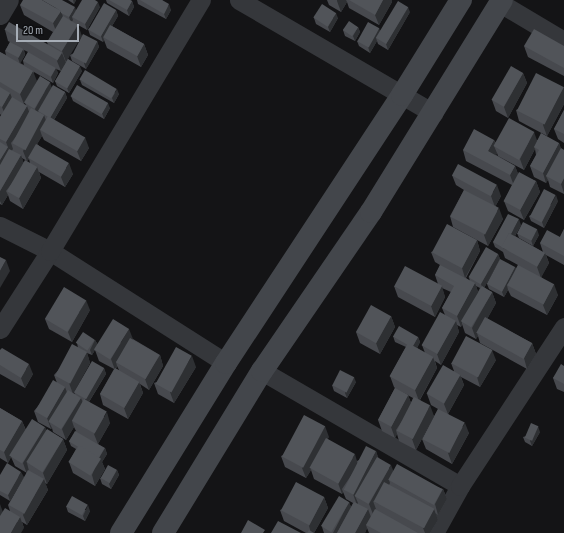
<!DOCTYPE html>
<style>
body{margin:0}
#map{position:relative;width:564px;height:533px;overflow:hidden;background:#141416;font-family:"Sofia Sans Condensed",sans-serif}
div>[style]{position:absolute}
.minor>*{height:19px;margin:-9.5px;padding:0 9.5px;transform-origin:9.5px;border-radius:9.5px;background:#35373b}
.secondary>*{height:22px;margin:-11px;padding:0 11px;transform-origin:11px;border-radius:11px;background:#43464b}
.wall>*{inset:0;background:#47494e}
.shaded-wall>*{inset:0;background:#2e3033}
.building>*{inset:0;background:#515459;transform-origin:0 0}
span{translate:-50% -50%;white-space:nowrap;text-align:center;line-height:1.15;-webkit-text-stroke:3.5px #0f0f11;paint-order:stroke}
.scale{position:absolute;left:16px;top:24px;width:63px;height:18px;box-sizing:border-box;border:2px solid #a6adb6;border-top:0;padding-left:5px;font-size:12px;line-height:14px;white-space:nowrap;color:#a6adb6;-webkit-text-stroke:3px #0f0f11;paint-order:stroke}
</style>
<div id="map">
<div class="minor">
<div style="left:239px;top:0;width:225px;rotate:30.2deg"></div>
<div style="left:500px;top:3px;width:74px;rotate:30.7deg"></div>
<div style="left:0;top:15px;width:17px;rotate:-59deg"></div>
<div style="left:0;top:226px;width:56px;rotate:26.6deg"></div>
<div style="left:50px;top:251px;width:209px;rotate:32.5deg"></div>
<div style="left:0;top:329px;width:93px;rotate:-57.3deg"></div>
<div style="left:50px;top:251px;width:293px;rotate:-59deg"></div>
<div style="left:262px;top:371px;width:229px;rotate:30.1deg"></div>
<div style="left:434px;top:533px;width:54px;rotate:-61deg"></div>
<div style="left:460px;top:486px;width:190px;rotate:-56.8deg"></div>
</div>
<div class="secondary">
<div style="left:121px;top:533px;width:200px;rotate:-58.3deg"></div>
<div style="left:226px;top:363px;width:321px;rotate:-56.7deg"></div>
<div style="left:402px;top:95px;width:112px;rotate:-58.2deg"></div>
<div style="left:163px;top:533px;width:190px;rotate:-58.6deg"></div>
<div style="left:262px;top:371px;width:193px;rotate:-55.6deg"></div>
<div style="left:371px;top:212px;width:249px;rotate:-58.3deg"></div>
</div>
<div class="wall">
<div style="clip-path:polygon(68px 0,76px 0,74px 4px)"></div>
<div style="clip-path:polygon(106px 0,130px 0,132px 1px,134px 7px,129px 16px,107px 3px)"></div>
<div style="clip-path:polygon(137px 0,162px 0,171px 10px,166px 19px,138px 4px)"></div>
<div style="clip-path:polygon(327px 0,392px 0,392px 2px,379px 25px,349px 8px,347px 2px,341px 12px,329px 5px)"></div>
<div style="clip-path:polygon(evenodd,20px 5px,76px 10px,100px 7px,87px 30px,78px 25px,68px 59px,82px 71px,69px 93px,57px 86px,55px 81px,61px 71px,56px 69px,58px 73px,53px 83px,34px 72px,24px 104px,26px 105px,25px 103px,52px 87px,65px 92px,67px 98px,54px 120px,89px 148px,81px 161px,44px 140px,42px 136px,37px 144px,73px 174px,65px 187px,39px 172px,41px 178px,23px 209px,10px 201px,8px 195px,2px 205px,0 204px,0 117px,1px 115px,0 114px,0 52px,6px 55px,5px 51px,10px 42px,8px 41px,5px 30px,48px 45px,47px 42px,53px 32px,24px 15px,20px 5px,24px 50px,28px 52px,23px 61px,24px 65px,20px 63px,25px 55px,24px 50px,20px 5px,22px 158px,27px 161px,29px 159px,30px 163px,23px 162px,22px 158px)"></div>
<div style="clip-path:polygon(116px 10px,118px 16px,112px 26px,144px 44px,148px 55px,141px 67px,107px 48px,104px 40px,103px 42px,90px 35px,88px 29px)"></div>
<div style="clip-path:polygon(410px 12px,388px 50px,378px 44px,377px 41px,370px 53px,359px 46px,357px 41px,380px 31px)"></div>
<div style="clip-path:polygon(314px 18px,338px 18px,330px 32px,316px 24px)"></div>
<div style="clip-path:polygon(358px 27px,360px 32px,355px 41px,345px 36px,343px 30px)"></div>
<div style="clip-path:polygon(97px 41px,99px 47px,86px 69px,72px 61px,70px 55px)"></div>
<div style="clip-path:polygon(524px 46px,564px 46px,564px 76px,528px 57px)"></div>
<div style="clip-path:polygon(523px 73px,527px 83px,508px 118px,496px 111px,492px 100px)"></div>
<div style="clip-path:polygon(80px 80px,119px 94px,114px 103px,82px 85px)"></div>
<div style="clip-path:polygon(564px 87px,564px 104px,547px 136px,519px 121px,516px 110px)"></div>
<div style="clip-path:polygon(71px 96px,110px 108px,104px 119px,73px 101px)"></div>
<div style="clip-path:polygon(564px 110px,564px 143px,558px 139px,554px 129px)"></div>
<div style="clip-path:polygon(494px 140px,496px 143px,537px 140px,559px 143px,561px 149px,564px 150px,564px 194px,550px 187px,548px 180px,546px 183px,534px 177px,530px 166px,536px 155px,535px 149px,524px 170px,498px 156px,497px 153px,496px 155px,515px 166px,518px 174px,536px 181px,540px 192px,524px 220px,508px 211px,504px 201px,512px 185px,466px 161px,463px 150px)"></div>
<div style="clip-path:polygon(452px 175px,501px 196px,495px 207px,503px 219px,488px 246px,453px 227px,450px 216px,464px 190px,456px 185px)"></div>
<div style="clip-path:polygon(558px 201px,544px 228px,531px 221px,529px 216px)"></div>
<div style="clip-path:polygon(521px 225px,515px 236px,543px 252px,540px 243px,560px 237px,564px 229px,564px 265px,546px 255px,549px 263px,541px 277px,558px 295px,547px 315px,511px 296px,508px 290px,504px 297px,489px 289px,487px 284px,515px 267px,516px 269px,518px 265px,505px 258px,503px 252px,495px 247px,493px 242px)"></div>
<div style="clip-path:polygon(517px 233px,539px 235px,533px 246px,519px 238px)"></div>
<div style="clip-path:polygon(evenodd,477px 240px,480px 251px,466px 278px,470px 281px,469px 278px,498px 254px,500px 259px,484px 288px,492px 292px,496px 303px,487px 319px,532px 343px,536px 354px,527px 369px,480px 343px,478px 336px,476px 339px,465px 333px,462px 324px,461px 327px,457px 325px,459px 332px,441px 365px,435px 361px,437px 368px,420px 400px,434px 416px,416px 450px,399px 441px,397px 434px,395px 438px,382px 431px,378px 420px,395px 388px,394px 387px,390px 376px,406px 347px,395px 342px,393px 336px,418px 337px,420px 342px,417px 348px,425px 353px,422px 345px,445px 315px,442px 308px,451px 292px,442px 288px,445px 297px,435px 317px,398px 297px,394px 286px,438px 284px,435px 275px,440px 265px,435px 262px,431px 252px,477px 240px,476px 286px,480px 288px,478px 292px,476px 286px,477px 240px,398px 390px,413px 398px,411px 403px,408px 395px,398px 390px)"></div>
<div style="clip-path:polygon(90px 310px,72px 342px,49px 329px,45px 319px)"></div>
<div style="clip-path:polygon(391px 316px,395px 327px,380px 354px,360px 343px,356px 332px)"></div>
<div style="clip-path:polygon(evenodd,133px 339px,160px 355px,163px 366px,149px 390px,140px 384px,143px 393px,128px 419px,103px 405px,100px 394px,114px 369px,99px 361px,95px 350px,133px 339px,117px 366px,119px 370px,116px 369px,117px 366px)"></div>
<div style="clip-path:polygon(95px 340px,98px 345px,92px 355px,87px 353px,90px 363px,73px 393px,75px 394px,74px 392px,104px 368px,106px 374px,89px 402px,110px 423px,98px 444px,105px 448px,107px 454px,102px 462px,105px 469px,95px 486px,73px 473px,69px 462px,76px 449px,71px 446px,69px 441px,76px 431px,74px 427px,66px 440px,53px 432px,52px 428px,51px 429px,38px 422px,34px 411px,57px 383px,54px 375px,78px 348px,77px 343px)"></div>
<div style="clip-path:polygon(0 350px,33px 374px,25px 388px,0 374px)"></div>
<div style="clip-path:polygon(496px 360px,480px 387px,461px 377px,464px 385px,448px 414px,469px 433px,452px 464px,426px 449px,422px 439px,438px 409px,431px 405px,427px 394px,454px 371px,451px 363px)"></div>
<div style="clip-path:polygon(564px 366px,564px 392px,557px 389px,553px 378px)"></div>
<div style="clip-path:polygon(196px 367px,174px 403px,158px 394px,154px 383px)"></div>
<div style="clip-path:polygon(356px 382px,347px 398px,334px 391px,332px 385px)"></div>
<div style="clip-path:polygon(0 408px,22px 421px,26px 430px,45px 427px,46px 430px,63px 439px,67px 450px,47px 484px,45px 483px,48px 490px,27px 525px,22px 522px,24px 528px,3px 511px,10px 511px,8px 505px,27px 473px,15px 466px,11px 457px,8px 463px,0 458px)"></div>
<div style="clip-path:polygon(540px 432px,532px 446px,525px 442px,523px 437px)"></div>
<div style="clip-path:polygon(329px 437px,327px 439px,357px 461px,376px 451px,378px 458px,393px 472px,443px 489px,447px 499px,438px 515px,435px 513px,438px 520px,430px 533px,369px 533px,367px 528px,365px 533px,324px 533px,322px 527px,349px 502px,351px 507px,353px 503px,346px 499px,343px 492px,342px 494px,314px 479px,311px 470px,306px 478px,285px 467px,281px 456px)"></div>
<div style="clip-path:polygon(117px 470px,119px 475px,111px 489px,102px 484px,100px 478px)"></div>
<div style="clip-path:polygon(0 475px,24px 477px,10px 501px,0 495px)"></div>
<div style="clip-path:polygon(324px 497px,328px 508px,314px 533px,306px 533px,284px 521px,280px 510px)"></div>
<div style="clip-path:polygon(66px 506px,90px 511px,85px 521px,68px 512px)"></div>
</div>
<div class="shaded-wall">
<div style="clip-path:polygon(73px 0,76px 0,74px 4px)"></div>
<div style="clip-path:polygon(337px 0,346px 0,347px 2px,341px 12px,337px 1px)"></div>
<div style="clip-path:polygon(383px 0,392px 0,392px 2px,379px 25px,375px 15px)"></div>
<div style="clip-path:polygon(132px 1px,134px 7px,129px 16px,127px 10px)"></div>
<div style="clip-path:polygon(98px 2px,100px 7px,87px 30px,85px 24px)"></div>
<div style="clip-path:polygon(169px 4px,171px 10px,166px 19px,164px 14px)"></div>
<div style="clip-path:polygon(75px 7px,77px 13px,72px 17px,73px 20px,71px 23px,69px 17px)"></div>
<div style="clip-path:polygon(408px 7px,410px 12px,388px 50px,386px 44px)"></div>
<div style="clip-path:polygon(116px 10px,118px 16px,105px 38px,103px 37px,104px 40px,103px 42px,101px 36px)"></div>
<div style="clip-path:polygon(61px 11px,65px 22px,57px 34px,53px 23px)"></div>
<div style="clip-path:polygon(336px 13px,338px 18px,330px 32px,328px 27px)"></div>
<div style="clip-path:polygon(78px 25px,82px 36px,66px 62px,62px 51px)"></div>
<div style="clip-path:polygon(358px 27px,360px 32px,355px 41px,353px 36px)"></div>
<div style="clip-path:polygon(379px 28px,381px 33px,376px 38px,377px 41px,370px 53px,368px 47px)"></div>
<div style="clip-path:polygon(97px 41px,99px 47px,86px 69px,84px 63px)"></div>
<div style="clip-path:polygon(144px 44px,148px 55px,141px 67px,137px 56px)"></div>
<div style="clip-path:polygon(23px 49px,25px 55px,20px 64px,18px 58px)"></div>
<div style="clip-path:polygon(62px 53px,66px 63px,61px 71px,57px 61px)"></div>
<div style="clip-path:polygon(80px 66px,82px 71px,69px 93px,67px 88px)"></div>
<div style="clip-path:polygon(56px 68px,58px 73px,53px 83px,51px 77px)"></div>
<div style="clip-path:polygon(33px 71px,37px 81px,24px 104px,20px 94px)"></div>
<div style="clip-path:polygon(523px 73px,527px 83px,508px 118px,504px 107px)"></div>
<div style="clip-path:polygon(50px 82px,52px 88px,37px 114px,35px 109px)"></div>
<div style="clip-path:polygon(564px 87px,564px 104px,547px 136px,543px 125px)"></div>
<div style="clip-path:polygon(117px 89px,119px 94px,114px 103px,112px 98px)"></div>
<div style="clip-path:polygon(65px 92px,67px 98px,52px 123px,50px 118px)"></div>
<div style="clip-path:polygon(10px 93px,14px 103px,6px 117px,2px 107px)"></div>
<div style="clip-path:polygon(108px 103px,110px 108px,104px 119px,102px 113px)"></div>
<div style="clip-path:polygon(27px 106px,31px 117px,11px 143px,13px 149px,10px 153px,6px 142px)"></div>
<div style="clip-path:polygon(44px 115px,48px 126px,40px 130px,42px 136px,29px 158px,28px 158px,29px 159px,27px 161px,23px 151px)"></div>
<div style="clip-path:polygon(534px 132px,538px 143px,534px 147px,535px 149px,524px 170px,520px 159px)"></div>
<div style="clip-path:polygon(85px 137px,89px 148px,81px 161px,77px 151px)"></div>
<div style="clip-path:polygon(494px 140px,497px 147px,494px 146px,497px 153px,492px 162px,488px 151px)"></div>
<div style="clip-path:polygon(559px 143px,563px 154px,546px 176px,548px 180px,546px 183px,543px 173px)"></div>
<div style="clip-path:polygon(8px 147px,12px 157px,0 177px,0 160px)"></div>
<div style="clip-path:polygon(21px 155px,25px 166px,6px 191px,8px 195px,2px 205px,0 201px,0 191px)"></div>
<div style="clip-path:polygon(69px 163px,73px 174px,65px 187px,61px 177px)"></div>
<div style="clip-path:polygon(515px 166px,519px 176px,514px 186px,510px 175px)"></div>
<div style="clip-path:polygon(37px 167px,41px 178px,23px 209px,19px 198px)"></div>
<div style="clip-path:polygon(564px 178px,564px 193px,561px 184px)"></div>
<div style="clip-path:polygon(536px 181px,540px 192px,524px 220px,520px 210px)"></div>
<div style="clip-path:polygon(497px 185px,501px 196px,495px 207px,491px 196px)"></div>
<div style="clip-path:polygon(556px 195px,558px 201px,544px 228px,542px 222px)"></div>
<div style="clip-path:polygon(499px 208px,503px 219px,488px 246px,484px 235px)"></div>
<div style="clip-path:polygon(519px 219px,521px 225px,507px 250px,503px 248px)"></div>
<div style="clip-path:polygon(537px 229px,539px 235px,533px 246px,531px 240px)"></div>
<div style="clip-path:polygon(477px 240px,480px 251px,465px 278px,462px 268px)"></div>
<div style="clip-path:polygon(545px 253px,549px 263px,541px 278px,537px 267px)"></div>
<div style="clip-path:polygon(498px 254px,500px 259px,483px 290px,481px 284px)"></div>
<div style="clip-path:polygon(6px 260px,10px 271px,0 288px,0 271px)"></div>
<div style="clip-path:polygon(515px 267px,517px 273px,507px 285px,508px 290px,504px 297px,502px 292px)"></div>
<div style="clip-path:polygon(475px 283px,479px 294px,462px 322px,462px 324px,461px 327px,457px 316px)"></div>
<div style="clip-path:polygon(554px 284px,558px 295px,547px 315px,543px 305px)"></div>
<div style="clip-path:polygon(442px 286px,445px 297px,435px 317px,431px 306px)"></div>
<div style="clip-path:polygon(492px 292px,496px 303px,479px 334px,477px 333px,478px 336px,476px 339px,472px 328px)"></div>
<div style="clip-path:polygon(86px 300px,90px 310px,72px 342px,68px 332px)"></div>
<div style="clip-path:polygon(391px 316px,395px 327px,380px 354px,376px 343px)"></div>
<div style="clip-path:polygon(456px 321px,459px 332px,441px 365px,437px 354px)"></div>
<div style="clip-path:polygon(129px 329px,133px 339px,116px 362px,117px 366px,115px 370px,111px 359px)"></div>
<div style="clip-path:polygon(418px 337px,420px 342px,415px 352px,413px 346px)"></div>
<div style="clip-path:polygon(95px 340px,98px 345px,92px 355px,90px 350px)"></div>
<div style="clip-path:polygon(532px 343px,536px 354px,527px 369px,524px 358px)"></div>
<div style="clip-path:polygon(492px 350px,496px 360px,480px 387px,477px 377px)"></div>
<div style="clip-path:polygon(87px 352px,90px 363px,73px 394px,69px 383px)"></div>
<div style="clip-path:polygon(160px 355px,163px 366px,149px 390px,145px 379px)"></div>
<div style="clip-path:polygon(192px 356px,196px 367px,174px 403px,170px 392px)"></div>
<div style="clip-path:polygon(433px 357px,437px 368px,419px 401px,415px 390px)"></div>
<div style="clip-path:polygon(29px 364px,33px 374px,25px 388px,21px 378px)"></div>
<div style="clip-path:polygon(104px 368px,106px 374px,87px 405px,85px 399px)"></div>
<div style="clip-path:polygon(460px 375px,464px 385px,448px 414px,444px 404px)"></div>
<div style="clip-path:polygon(354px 377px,356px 382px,347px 398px,345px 393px)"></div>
<div style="clip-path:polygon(139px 382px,143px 393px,128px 419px,124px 408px)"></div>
<div style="clip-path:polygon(65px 387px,69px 398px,49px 422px,52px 428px,51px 429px,47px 418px)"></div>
<div style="clip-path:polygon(408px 395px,412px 406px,396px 430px,397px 434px,395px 438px,391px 427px)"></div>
<div style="clip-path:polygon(81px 398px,85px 408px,72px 421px,74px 427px,66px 440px,62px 429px)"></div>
<div style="clip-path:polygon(430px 405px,434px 416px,416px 450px,412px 439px)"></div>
<div style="clip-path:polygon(107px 412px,110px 423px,98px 444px,94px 434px)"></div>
<div style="clip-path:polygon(22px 421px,26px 431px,11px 456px,11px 457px,8px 463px,4px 452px)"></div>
<div style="clip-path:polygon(465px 423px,469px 433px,452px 464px,448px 453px)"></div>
<div style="clip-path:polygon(325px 426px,329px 437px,311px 469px,310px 468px,311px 470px,306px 478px,302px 468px)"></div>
<div style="clip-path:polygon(538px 426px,540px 432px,532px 446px,530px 441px)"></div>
<div style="clip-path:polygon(45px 427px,49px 438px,27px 463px,29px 471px,27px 474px,23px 463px)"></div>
<div style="clip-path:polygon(63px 439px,67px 450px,47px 484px,43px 473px)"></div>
<div style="clip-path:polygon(105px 448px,107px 454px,102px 462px,105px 469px,95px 486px,92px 475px,99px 458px)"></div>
<div style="clip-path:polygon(376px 451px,380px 462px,355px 496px,358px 503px,357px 505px,353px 494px)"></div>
<div style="clip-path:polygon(355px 454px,358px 465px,342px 489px,343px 492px,342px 494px,338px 483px)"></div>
<div style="clip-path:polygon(391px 465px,395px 475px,389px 480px,390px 483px,379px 504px,373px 501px,376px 509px,373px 514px,369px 504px)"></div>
<div style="clip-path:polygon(117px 470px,119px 475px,111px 489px,109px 484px)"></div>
<div style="clip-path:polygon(21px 472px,24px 477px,10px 501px,8px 495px)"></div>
<div style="clip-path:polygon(44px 479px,48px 490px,27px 525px,23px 515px)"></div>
<div style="clip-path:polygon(443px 489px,447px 499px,438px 515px,435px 504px)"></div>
<div style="clip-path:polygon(324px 497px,328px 508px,314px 533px,311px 533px,309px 526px)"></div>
<div style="clip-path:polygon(349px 502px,351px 507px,337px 533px,333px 533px)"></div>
<div style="clip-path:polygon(0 504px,4px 515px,0 521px)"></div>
<div style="clip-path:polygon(88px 505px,90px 511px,85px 521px,83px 516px)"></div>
<div style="clip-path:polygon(368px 509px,372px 520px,366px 525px,367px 528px,365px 533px,355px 533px)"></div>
<div style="clip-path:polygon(434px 509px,438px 520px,430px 533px,425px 533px,423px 528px)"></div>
<div style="clip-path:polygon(20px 517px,24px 528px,21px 533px,11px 533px)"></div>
</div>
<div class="building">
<div style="clip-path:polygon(23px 0,42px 0,61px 11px,53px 23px,20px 5px)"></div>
<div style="clip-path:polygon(42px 0,62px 0,75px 7px,69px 17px,61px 13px,61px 11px)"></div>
<div style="clip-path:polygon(82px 0,95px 0,98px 2px,85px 24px,72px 17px)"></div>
<div style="clip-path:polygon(109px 0,130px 0,132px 1px,127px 10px)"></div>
<div style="clip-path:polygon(140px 0,162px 0,169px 4px,164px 14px)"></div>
<div style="clip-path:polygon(349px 0,383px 0,375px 15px)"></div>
<div style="left:398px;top:1px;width:12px;height:43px;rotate:31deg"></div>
<div style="left:104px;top:3px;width:14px;height:31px;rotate:30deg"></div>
<div style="left:322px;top:4px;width:17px;height:16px;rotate:33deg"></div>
<div style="left:63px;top:16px;width:17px;height:31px;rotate:31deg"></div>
<div style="left:349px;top:21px;width:11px;height:11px;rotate:34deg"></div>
<div style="left:9px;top:22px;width:61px;height:9px;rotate:30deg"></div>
<div style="left:368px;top:22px;width:13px;height:22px;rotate:29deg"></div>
<div style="left:110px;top:25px;width:39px;height:14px;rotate:29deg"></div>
<div style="clip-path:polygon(534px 29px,564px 46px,564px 68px,524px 46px)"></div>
<div style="left:83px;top:34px;width:16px;height:25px;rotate:27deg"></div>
<div style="left:10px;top:42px;width:15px;height:10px;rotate:28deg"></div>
<div style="clip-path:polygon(0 52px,33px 71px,20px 94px,0 82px)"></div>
<div style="left:28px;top:52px;width:32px;height:10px;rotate:30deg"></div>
<div style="left:68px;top:59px;width:14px;height:26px;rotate:30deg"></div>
<div style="left:511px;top:66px;width:14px;height:39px;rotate:30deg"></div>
<div style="left:85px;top:70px;width:37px;height:11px;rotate:31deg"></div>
<div style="left:536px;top:73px;width:31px;height:42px;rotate:27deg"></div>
<div style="left:40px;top:76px;width:12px;height:31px;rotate:31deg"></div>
<div style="left:53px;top:85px;width:14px;height:30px;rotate:30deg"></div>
<div style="left:77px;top:85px;width:36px;height:13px;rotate:30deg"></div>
<div style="clip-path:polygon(0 87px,10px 93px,2px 107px,0 106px)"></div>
<div style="clip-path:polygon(12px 97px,27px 106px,6px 142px,0 139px,0 117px)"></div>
<div style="left:31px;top:108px;width:15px;height:40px;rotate:28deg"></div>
<div style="clip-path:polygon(564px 110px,564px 134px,554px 129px)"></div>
<div style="left:48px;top:116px;width:43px;height:16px;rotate:30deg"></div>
<div style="left:509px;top:118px;width:29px;height:32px;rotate:29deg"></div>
<div style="clip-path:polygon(474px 129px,494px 140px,488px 151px,515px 166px,510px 175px,463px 150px)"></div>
<div style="clip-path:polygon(541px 133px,559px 143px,543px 173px,530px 166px,539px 150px,534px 147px)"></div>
<div style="clip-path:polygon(0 142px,8px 147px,0 160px)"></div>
<div style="left:36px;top:144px;width:38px;height:16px;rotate:30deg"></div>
<div style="clip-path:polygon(561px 148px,564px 150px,564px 178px,561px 184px,546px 176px)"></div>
<div style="clip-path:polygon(9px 149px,21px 155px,0 191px,0 165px)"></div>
<div style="left:25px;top:160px;width:14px;height:36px;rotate:30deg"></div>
<div style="left:458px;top:164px;width:44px;height:13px;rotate:28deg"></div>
<div style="left:519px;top:172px;width:19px;height:33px;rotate:28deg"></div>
<div style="left:544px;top:189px;width:13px;height:31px;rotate:27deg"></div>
<div style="left:464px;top:190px;width:39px;height:30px;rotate:27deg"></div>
<div style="clip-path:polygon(508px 214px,519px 219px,511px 234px,509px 233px,502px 247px,493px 242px)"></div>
<div style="left:523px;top:222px;width:16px;height:13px;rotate:27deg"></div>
<div style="left:447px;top:224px;width:34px;height:32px;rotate:28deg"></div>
<div style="clip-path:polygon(564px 229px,564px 256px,540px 243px,547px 230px,560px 237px)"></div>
<div style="left:509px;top:233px;width:41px;height:16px;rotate:29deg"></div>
<div style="left:486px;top:247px;width:14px;height:35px;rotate:30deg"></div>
<div style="clip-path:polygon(0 257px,6px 260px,0 271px)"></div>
<div style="left:500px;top:259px;width:17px;height:28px;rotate:28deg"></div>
<div style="clip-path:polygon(440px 265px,475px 283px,457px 316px,442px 308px,454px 286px,435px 275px)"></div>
<div style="left:518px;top:265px;width:41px;height:23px;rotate:28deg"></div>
<div style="left:405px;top:266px;width:42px;height:23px;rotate:28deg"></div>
<div style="left:482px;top:286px;width:12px;height:41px;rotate:31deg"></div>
<div style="left:64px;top:287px;width:26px;height:37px;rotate:31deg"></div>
<div style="left:371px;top:305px;width:23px;height:31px;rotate:29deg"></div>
<div style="left:440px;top:312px;width:18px;height:38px;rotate:29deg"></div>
<div style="left:485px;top:317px;width:54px;height:18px;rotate:29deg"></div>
<div style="left:113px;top:319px;width:19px;height:36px;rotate:32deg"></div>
<div style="left:399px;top:326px;width:22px;height:12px;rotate:30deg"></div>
<div style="left:83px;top:332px;width:14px;height:13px;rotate:34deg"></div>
<div style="left:466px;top:336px;width:30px;height:31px;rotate:28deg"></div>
<div style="left:130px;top:338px;width:34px;height:28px;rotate:30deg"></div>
<div style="left:408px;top:343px;width:29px;height:38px;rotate:29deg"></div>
<div style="left:72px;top:344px;width:17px;height:36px;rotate:28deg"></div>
<div style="left:176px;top:347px;width:18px;height:42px;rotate:29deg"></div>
<div style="clip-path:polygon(2px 348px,29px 364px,21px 378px,0 365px,0 350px)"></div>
<div style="left:92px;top:361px;width:14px;height:36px;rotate:30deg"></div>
<div style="clip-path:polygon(561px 364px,564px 366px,564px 384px,553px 378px)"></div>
<div style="left:443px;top:365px;width:20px;height:33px;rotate:30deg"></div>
<div style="left:115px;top:368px;width:28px;height:30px;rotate:30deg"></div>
<div style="left:340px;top:370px;width:16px;height:17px;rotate:27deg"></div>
<div style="left:53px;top:380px;width:14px;height:36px;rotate:30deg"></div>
<div style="left:395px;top:388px;width:15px;height:36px;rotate:28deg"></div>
<div style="left:68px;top:390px;width:15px;height:37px;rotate:32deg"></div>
<div style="left:414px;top:397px;width:18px;height:38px;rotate:27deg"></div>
<div style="left:84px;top:399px;width:26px;height:25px;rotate:29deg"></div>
<div style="clip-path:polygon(0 408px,22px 421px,4px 452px,0 450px)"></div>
<div style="left:438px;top:409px;width:30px;height:34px;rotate:27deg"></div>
<div style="left:304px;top:415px;width:24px;height:47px;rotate:28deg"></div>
<div style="left:32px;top:419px;width:15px;height:43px;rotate:32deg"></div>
<div style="left:531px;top:423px;width:8px;height:16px;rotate:23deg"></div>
<div style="left:47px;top:429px;width:19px;height:39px;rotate:32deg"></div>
<div style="left:75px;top:431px;width:34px;height:12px;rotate:30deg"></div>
<div style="left:326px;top:438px;width:33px;height:34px;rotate:29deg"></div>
<div style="left:79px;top:445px;width:26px;height:20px;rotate:32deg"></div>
<div style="left:366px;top:446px;width:11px;height:49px;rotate:27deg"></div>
<div style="left:377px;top:457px;width:16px;height:45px;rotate:30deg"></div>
<div style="clip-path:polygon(7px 463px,21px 472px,8px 495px,0 491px,0 475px)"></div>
<div style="left:397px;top:464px;width:52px;height:18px;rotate:29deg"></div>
<div style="left:108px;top:465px;width:10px;height:15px;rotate:29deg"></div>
<div style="left:28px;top:470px;width:18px;height:40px;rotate:29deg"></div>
<div style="left:296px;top:482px;width:32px;height:32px;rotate:28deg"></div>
<div style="left:384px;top:482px;width:57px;height:22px;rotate:28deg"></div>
<div style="left:72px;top:496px;width:18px;height:12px;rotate:29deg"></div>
<div style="left:339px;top:496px;width:12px;height:35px;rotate:31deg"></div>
<div style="clip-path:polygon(354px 502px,368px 509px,355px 533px,337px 533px)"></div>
<div style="clip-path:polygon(5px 508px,20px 517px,11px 533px,0 533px,0 516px)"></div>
<div style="clip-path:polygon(375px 509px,418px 533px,381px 533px,366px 525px)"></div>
<div style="clip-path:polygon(248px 520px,265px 530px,263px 533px,241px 533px)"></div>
<div style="clip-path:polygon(278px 521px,301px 533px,271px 533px)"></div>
<div style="clip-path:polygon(309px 530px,314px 533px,307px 533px)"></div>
</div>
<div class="scale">20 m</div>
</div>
